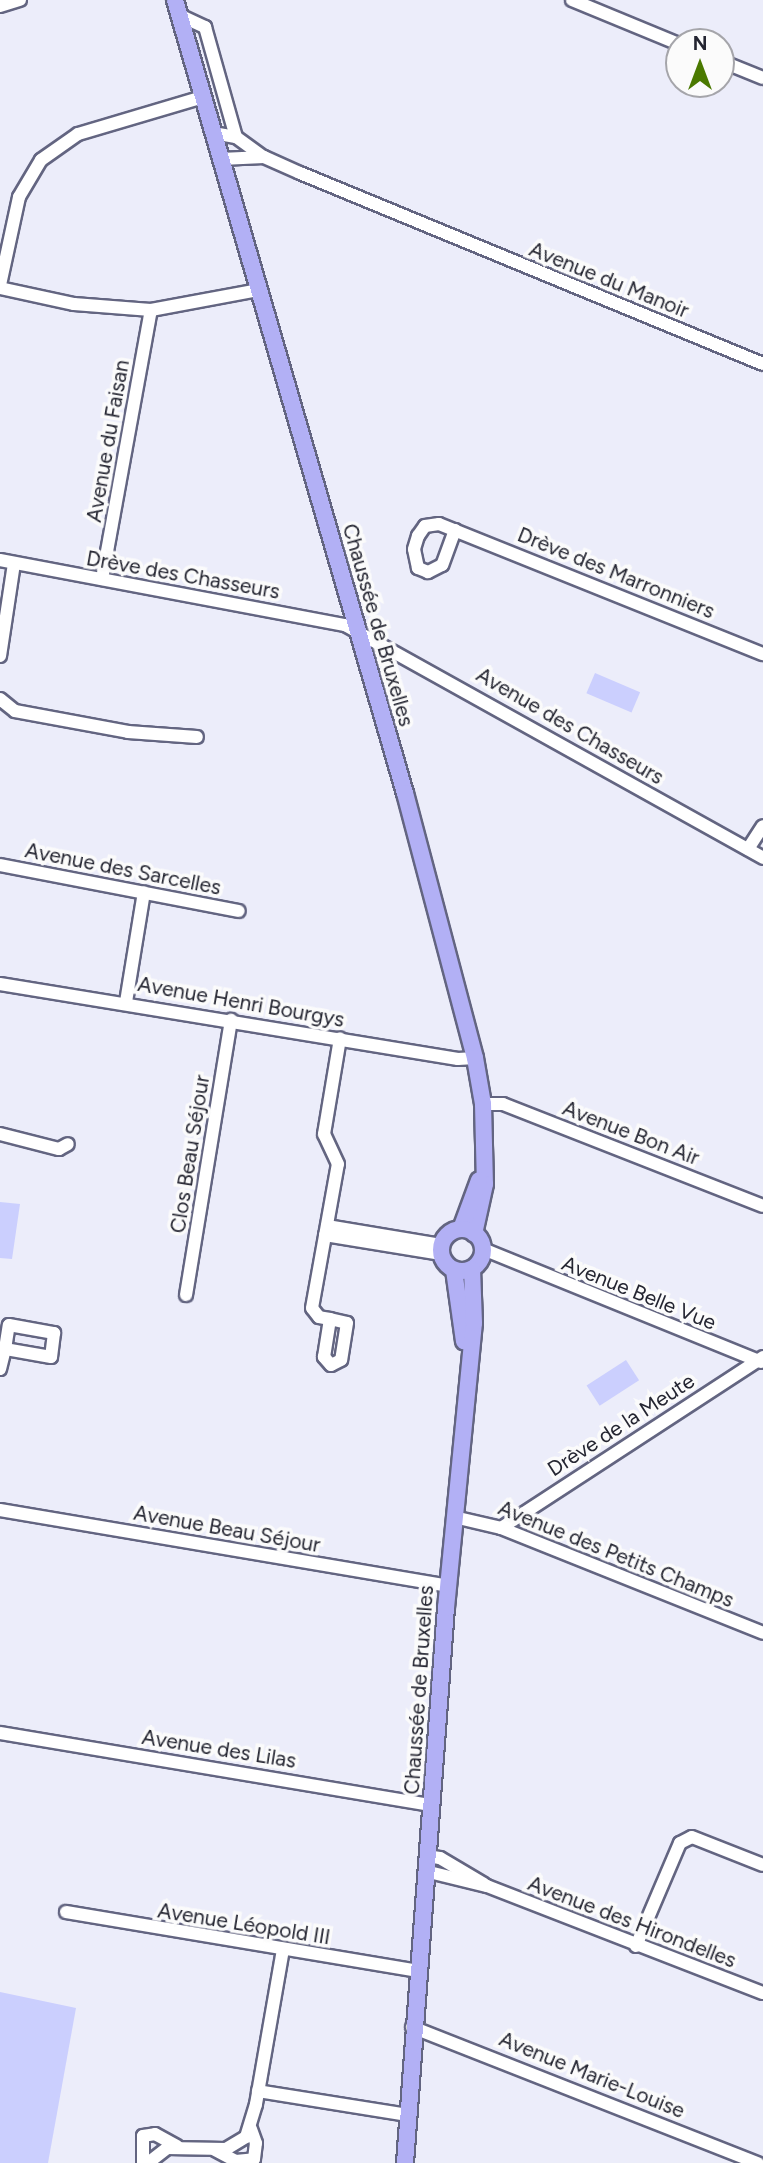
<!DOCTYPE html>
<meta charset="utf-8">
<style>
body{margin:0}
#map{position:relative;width:763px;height:2163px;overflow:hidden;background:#ecedfa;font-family:Figtree,sans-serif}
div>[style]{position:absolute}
.green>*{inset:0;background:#cbcffe;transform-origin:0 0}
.roads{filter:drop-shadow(2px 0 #636581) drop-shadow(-2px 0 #636581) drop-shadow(0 2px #636581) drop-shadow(0 -2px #636581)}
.minor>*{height:12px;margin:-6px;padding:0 6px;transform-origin:6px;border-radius:6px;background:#fff}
.major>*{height:16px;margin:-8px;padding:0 8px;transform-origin:8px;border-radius:8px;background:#b2b0f5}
.major>.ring{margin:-8px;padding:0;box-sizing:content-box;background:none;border:16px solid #b2b0f5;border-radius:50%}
span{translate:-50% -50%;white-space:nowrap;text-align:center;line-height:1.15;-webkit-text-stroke:7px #fbfbfb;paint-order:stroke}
.street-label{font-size:21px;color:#242531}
.north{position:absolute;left:665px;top:28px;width:70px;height:70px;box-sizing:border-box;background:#fbfbfb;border:2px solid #a5a5aa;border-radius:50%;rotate:0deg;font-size:19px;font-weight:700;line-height:28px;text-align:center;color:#242531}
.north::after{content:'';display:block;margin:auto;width:24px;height:32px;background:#4a7900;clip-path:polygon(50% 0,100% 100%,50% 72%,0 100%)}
</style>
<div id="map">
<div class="green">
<div style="left:595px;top:673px;width:49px;height:22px;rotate:23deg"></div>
<div style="clip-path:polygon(0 1202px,20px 1204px,12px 1259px,0 1258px)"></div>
<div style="left:626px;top:1360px;width:24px;height:47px;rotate:57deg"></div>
<div style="clip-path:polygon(0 1992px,76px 2008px,48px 2163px,0 2163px)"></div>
</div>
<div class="roads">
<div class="minor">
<div style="left:572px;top:0;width:116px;rotate:22.4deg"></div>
<div style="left:0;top:6px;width:21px;rotate:-17deg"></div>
<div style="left:179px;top:15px;width:29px;rotate:25deg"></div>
<div style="left:205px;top:27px;width:114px;rotate:74.3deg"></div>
<div style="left:721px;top:61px;width:45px;rotate:22deg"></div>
<div style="left:213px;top:133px;width:23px;rotate:10deg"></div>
<div style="left:236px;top:137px;width:34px;rotate:36deg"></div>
<div style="left:264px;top:157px;width:39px;rotate:24deg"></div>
<div style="left:300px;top:173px;width:501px;rotate:22.42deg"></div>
<div style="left:221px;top:159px;width:43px;rotate:-2.7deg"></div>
<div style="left:0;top:285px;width:90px;rotate:-77.8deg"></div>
<div style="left:19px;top:197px;width:43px;rotate:-59.3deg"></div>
<div style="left:41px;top:160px;width:45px;rotate:-35.1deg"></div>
<div style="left:78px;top:134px;width:130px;rotate:-16.5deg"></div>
<div style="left:0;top:288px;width:76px;rotate:12.2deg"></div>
<div style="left:74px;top:304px;width:77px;rotate:4.5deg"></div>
<div style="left:151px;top:310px;width:110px;rotate:-10.5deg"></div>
<div style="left:455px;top:530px;width:37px;rotate:110deg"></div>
<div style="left:442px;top:565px;width:16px;rotate:153deg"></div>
<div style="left:428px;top:572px;width:11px;rotate:-158deg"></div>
<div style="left:418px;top:568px;width:19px;rotate:-102deg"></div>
<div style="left:414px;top:549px;width:14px;rotate:-73deg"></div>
<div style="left:418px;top:536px;width:12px;rotate:-55deg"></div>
<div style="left:425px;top:526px;width:14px;rotate:-8deg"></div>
<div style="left:439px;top:524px;width:349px;rotate:21.9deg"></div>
<div style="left:0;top:560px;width:351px;rotate:10.7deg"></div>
<div style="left:345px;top:625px;width:479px;rotate:29.1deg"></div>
<div style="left:102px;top:579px;width:273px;rotate:-79.7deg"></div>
<div style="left:0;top:656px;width:94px;rotate:-81.4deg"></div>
<div style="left:0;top:699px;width:19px;rotate:39deg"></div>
<div style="left:15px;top:711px;width:115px;rotate:10.5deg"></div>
<div style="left:128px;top:732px;width:69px;rotate:4.1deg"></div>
<div style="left:748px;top:849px;width:27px;rotate:-57deg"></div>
<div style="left:0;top:865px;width:243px;rotate:10.9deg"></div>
<div style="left:0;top:984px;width:464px;rotate:9.3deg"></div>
<div style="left:458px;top:1059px;width:17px;rotate:-3deg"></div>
<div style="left:126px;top:1002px;width:111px;rotate:-80.7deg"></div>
<div style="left:483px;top:1104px;width:20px"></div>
<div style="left:503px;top:1104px;width:279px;rotate:21.4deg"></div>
<div style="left:0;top:1134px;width:61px;rotate:14.3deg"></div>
<div style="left:59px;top:1149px;width:10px;rotate:-29deg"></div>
<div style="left:327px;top:1226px;width:117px;rotate:9.4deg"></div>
<div style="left:325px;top:1235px;width:118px;rotate:9.3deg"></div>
<div style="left:483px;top:1249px;width:300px;rotate:22.1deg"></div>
<div style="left:186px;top:1295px;width:279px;rotate:-80.7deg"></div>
<div style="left:330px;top:1319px;width:17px;rotate:13deg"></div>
<div style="left:347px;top:1323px;width:37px;rotate:99deg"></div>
<div style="left:341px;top:1360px;width:11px;rotate:153deg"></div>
<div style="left:331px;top:1365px;width:11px;rotate:-131deg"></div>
<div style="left:324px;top:1357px;width:38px;rotate:-81deg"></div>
<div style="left:330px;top:1319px;width:11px;rotate:-170deg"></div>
<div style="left:319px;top:1317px;width:11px;rotate:-128deg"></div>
<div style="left:312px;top:1308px;width:146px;rotate:-79.8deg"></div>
<div style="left:338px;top:1164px;width:33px;rotate:-115deg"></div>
<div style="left:324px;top:1134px;width:97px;rotate:-80.5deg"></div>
<div style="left:9px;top:1325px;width:46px;rotate:10.1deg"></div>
<div style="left:54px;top:1333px;width:24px;rotate:97deg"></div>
<div style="left:51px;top:1357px;width:47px;rotate:-170.1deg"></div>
<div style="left:5px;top:1349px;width:24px;rotate:-81deg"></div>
<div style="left:0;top:1369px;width:21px;rotate:-76deg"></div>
<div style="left:0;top:1510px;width:454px;rotate:9.6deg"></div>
<div style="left:454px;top:1517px;width:48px;rotate:13.2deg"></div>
<div style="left:501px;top:1528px;width:282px;rotate:21.8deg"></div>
<div style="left:501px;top:1528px;width:313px;rotate:-33.1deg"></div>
<div style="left:0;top:1733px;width:437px;rotate:9.5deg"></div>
<div style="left:426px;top:1856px;width:14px;rotate:8deg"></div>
<div style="left:440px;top:1858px;width:51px;rotate:30.6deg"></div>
<div style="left:425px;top:1871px;width:64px;rotate:13.6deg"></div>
<div style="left:487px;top:1886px;width:296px;rotate:21.2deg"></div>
<div style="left:66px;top:1912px;width:356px;rotate:9.5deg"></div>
<div style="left:636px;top:1946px;width:112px;rotate:-66.9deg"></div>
<div style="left:680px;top:1843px;width:13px;rotate:-27deg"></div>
<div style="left:692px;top:1837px;width:76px;rotate:21.5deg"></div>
<div style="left:412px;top:2027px;width:372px;rotate:21.5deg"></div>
<div style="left:258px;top:2091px;width:152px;rotate:9.1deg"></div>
<div style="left:215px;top:2150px;width:24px;rotate:28deg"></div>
<div style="left:236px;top:2161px;width:18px;rotate:-6deg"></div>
<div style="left:254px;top:2159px;width:16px;rotate:-83deg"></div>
<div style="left:256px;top:2143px;width:15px;rotate:-110deg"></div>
<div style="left:143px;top:2163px;width:27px;rotate:-90deg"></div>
<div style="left:143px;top:2136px;width:12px;rotate:-9deg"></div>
<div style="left:155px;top:2134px;width:25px;rotate:29deg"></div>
<div style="left:148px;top:2163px;width:24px;rotate:-38deg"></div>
<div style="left:167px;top:2148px;width:59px;rotate:1deg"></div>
<div style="left:226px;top:2149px;width:23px;rotate:-31deg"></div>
<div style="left:246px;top:2137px;width:34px;rotate:-73deg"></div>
<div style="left:256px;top:2104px;width:157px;rotate:-80.1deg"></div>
</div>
<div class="major">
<div style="left:175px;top:0;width:826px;rotate:73.83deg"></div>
<div style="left:405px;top:793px;width:274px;rotate:75.2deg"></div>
<div style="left:475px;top:1058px;width:47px;rotate:80.1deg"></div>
<div style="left:483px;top:1104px;width:80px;rotate:88.6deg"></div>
<div style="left:485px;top:1184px;width:51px;rotate:102.4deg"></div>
<div style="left:461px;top:1229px;width:52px;rotate:-69.8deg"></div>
<div class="ring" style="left:441px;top:1229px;width:26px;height:26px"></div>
<div style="left:454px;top:1270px;width:72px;rotate:82deg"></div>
<div style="left:405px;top:2163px;width:557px;rotate:-85.78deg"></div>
<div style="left:446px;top:1608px;width:286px;rotate:-84.4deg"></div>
<div style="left:474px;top:1323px;width:54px;rotate:-92.1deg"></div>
</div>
</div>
<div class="street-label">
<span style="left:609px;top:280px;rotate:22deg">Avenue du Manoir</span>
<span style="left:108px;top:441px;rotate:-80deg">Avenue du Faisan</span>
<span style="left:616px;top:573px;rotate:22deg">Drève des Marronniers</span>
<span style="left:183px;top:575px;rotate:10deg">Drève des Chasseurs</span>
<span style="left:378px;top:625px;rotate:74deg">Chaussée de Bruxelles</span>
<span style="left:570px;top:726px;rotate:30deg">Avenue des Chasseurs</span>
<span style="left:123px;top:869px;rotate:11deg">Avenue des Sarcelles</span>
<span style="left:241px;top:1002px;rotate:10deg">Avenue Henri Bourgys</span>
<span style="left:631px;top:1133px;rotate:21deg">Avenue Bon Air</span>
<span style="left:190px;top:1154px;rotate:-81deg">Clos Beau Séjour</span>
<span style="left:639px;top:1293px;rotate:22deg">Avenue Belle Vue</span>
<span style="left:621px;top:1425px;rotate:-33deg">Drève de la Meute</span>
<span style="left:227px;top:1529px;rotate:10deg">Avenue Beau Séjour</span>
<span style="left:616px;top:1554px;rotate:22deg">Avenue des Petits Champs</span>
<span style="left:419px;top:1690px;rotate:-86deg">Chaussée de Bruxelles</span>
<span style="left:219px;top:1749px;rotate:9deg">Avenue des Lilas</span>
<span style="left:632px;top:1922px;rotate:21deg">Avenue des Hirondelles</span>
<span style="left:244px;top:1924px;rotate:9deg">Avenue Léopold III</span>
<span style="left:592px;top:2075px;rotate:22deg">Avenue Marie-Louise</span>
</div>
<div class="north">N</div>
</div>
